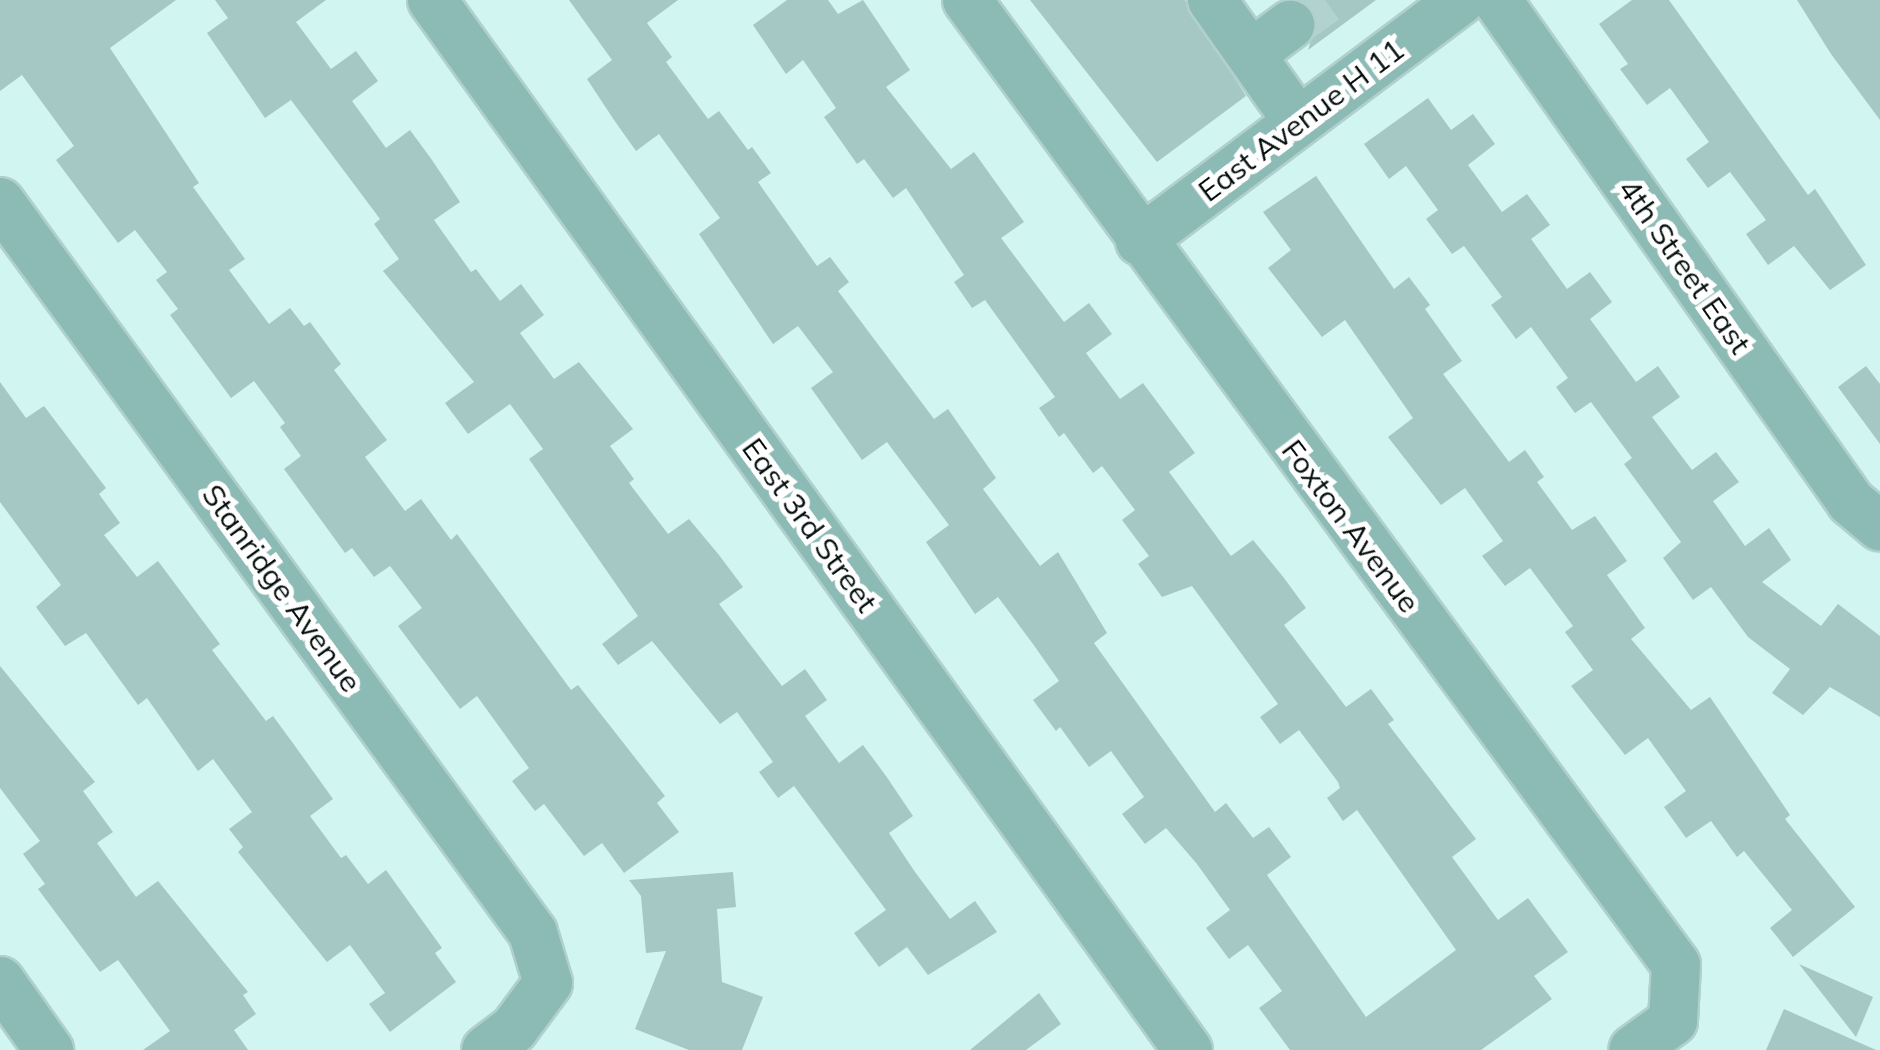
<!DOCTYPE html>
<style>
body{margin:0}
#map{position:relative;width:1880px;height:1050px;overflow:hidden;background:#d1f5f1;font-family:Mulish,sans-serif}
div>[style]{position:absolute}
.building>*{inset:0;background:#a5c8c4}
.minor-tunnel>*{height:48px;margin-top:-24px;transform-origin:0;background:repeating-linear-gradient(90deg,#b2d2cf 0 48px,transparent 0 72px)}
.roads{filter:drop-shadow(2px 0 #b0d0cd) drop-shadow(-2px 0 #b0d0cd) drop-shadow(0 2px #b0d0cd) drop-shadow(0 -2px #b0d0cd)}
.minor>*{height:48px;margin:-24px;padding:0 24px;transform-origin:24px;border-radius:24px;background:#8cbbb6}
span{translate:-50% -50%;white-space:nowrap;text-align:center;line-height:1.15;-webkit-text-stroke:10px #fff;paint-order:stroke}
.street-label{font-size:30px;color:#030e0d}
</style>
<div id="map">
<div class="building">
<div style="clip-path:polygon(0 0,176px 0,110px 48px,199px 183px,193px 187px,245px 259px,229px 270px,269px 324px,290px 308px,304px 326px,310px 322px,341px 364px,334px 370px,387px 440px,365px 457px,405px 511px,421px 499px,451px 540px,457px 534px,571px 690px,578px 685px,665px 796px,657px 803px,679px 832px,624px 873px,602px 843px,584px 856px,544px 804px,535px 811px,512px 781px,529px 768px,477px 696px,460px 709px,398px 626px,422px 608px,390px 566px,374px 577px,352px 548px,345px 553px,284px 469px,301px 456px,280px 427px,285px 423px,254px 381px,231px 398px,170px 315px,178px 309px,156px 280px,167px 272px,135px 230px,118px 243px,56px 160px,74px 146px,22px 75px,0 91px)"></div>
<div style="clip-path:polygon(215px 0,326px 0,296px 22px,331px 69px,356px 51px,378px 81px,352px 101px,386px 148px,410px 130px,432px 160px,460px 202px,434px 220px,471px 272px,476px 269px,500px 301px,521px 284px,544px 315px,520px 333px,554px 379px,579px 362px,633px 429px,610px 446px,634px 479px,629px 483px,668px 534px,689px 519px,719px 555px,743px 587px,719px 604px,782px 686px,805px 669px,827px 700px,805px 716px,839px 763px,863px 745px,886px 776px,913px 816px,889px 833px,915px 872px,950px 919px,975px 901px,997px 932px,928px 975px,907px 947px,879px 967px,854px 933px,886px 910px,794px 786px,778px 798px,759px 772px,773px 762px,737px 712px,720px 724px,652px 641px,618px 665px,602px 644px,638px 616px,529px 459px,543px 449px,510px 404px,468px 434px,445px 403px,474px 382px,383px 271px,399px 259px,374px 224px,380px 219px,291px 100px,265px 118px,207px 33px,228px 18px)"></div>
<div style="clip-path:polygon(569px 0,678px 0,647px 23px,672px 57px,666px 62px,708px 119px,719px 111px,748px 150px,752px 147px,771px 173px,758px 182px,817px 266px,830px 257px,849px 282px,838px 291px,934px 419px,948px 409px,996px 478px,983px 489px,1040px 566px,1058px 552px,1107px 633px,1094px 643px,1215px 812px,1226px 803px,1253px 838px,1269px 827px,1291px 857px,1267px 875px,1366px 1017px,1456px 950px,1357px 810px,1343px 821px,1327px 798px,1340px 788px,1338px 782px,1299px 730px,1280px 744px,1260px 717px,1278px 704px,1192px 586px,1162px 597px,1138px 564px,1149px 556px,1122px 520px,1135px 510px,1102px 466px,1093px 473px,1064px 433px,1059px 437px,1039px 408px,1055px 397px,985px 300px,972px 308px,954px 282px,964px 275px,906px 188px,893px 198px,864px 159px,857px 164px,824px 117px,836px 108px,803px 60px,786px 74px,753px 25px,787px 0,828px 0,838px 14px,863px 0,910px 70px,886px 87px,951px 169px,974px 152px,1024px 222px,1001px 238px,1064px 322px,1089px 303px,1112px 334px,1086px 353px,1120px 399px,1143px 383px,1195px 453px,1169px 472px,1231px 556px,1253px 540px,1284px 578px,1306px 608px,1284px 625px,1346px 707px,1371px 689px,1394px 720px,1388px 724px,1476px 839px,1452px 857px,1498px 920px,1528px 898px,1568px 952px,1534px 976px,1552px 999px,1481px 1050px,1290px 1050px,1259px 1008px,1282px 991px,1248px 945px,1229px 959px,1206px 928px,1230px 910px,1197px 864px,1166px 828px,1145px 844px,1122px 814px,1144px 797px,1111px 751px,1089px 767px,1060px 727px,1056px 731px,1033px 700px,1059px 681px,1033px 644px,998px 597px,975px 614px,926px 542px,949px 525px,887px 442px,862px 460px,811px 388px,833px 372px,798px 326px,773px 344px,699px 234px,720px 218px,659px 134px,636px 151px,614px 120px,587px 79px,612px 60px)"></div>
<div style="clip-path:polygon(1030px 0,1185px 0,1246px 96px,1157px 162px)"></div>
<div style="clip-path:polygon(1301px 0,1376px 0,1308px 50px,1317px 21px)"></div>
<div style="clip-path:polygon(1632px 0,1669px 0,1808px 195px,1815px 189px,1866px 265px,1830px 290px,1794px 246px,1768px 265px,1746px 234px,1766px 220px,1730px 172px,1708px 188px,1686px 159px,1709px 142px,1670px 88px,1647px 105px,1620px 69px,1628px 64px,1599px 24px)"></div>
<div style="clip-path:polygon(1797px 0,1880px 0,1880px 120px,1831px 54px)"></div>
<div style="clip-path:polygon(1428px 98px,1451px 130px,1473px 114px,1495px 144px,1468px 165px,1502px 212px,1527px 194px,1550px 225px,1531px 239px,1567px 289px,1590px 272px,1612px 302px,1590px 319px,1636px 382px,1658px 366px,1680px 397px,1652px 417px,1692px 470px,1716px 452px,1739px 482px,1713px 501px,1745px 546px,1769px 528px,1791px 560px,1762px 582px,1821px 626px,1838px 604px,1880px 636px,1880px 717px,1830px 687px,1803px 715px,1772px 693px,1790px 669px,1748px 637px,1711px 587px,1693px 600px,1663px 558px,1681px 542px,1624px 464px,1632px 458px,1591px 402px,1575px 413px,1556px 387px,1568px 378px,1531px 327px,1516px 339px,1491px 305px,1502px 297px,1464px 246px,1452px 254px,1426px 219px,1438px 210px,1406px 166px,1389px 179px,1364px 144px)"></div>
<div style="clip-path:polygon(1316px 176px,1394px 289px,1409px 277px,1430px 305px,1425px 309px,1462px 361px,1443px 374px,1509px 462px,1525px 450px,1544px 477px,1537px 482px,1572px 530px,1595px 516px,1627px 561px,1607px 575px,1645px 628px,1631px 639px,1691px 710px,1710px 697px,1790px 815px,1785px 819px,1855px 907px,1793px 957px,1770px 928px,1792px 910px,1744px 851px,1737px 857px,1711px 821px,1686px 838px,1664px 807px,1686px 791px,1648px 738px,1625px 755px,1571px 686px,1593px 670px,1565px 632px,1573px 626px,1530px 568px,1505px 586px,1482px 556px,1503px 541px,1465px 488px,1441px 505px,1388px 437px,1413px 418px,1345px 320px,1322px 337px,1268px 268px,1291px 250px,1263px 212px)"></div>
<div style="clip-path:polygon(1866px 366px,1880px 384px,1880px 444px,1838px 387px)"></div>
<div style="clip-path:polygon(0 382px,26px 418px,44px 406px,106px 488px,99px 494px,120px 523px,104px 535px,137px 577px,158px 561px,220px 644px,212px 650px,266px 721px,273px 716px,295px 746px,333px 799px,310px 816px,341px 858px,346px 855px,368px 884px,386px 870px,442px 948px,435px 953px,456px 982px,390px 1032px,369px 1004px,385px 993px,350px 945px,327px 962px,238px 852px,243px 847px,229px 829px,252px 812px,213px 759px,198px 771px,147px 698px,138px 705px,86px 633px,65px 646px,36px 607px,61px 585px,0 502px)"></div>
<div style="clip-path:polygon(0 666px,95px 782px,83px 791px,113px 832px,97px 843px,136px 897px,158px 881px,248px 992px,243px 995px,256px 1014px,234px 1030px,248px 1050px,143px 1050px,170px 1031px,118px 960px,100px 972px,38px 889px,45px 884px,23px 854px,40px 841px,0 788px)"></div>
<div style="clip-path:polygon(733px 872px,736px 907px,717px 909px,722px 982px,763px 997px,742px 1050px,689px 1050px,635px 1029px,666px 951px,646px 953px,641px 896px,629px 880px)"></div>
<div style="clip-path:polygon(1799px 964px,1873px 997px,1856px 1037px)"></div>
<div style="clip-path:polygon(1039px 993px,1061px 1024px,1026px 1050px,970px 1050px)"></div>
<div style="clip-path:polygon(1784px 1009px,1876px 1050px,1766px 1050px)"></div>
</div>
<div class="minor-tunnel">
<div style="left:1290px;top:25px;width:43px;rotate:-35.5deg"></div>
</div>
<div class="roads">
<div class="minor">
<div style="left:432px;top:0;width:1294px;rotate:54.25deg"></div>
<div style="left:967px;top:0;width:1197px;rotate:53.69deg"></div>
<div style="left:1676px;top:965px;width:56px;rotate:93.1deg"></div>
<div style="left:1673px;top:1021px;width:49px;rotate:144.1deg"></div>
<div style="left:1212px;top:0;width:149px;rotate:54.8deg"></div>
<div style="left:1497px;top:0;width:614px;rotate:54.81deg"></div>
<div style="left:1851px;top:502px;width:38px;rotate:40deg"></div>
<div style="left:1251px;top:54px;width:49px;rotate:-36.6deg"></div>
<div style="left:0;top:202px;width:905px;rotate:53.9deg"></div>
<div style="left:533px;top:933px;width:52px;rotate:73.3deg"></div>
<div style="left:548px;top:983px;width:57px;rotate:126.5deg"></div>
<div style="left:514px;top:1029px;width:35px;rotate:143deg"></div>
<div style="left:1140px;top:241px;width:401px;rotate:-36.9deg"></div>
<div style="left:0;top:981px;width:85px;rotate:54.6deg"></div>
</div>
</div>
<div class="street-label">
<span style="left:1301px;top:120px;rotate:-37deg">East Avenue H 11</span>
<span style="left:1685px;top:266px;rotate:55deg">4th Street East</span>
<span style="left:810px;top:525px;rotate:54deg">East 3rd Street</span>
<span style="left:1351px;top:526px;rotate:53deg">Foxton Avenue</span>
<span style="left:282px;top:588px;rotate:54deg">Stanridge Avenue</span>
</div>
</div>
